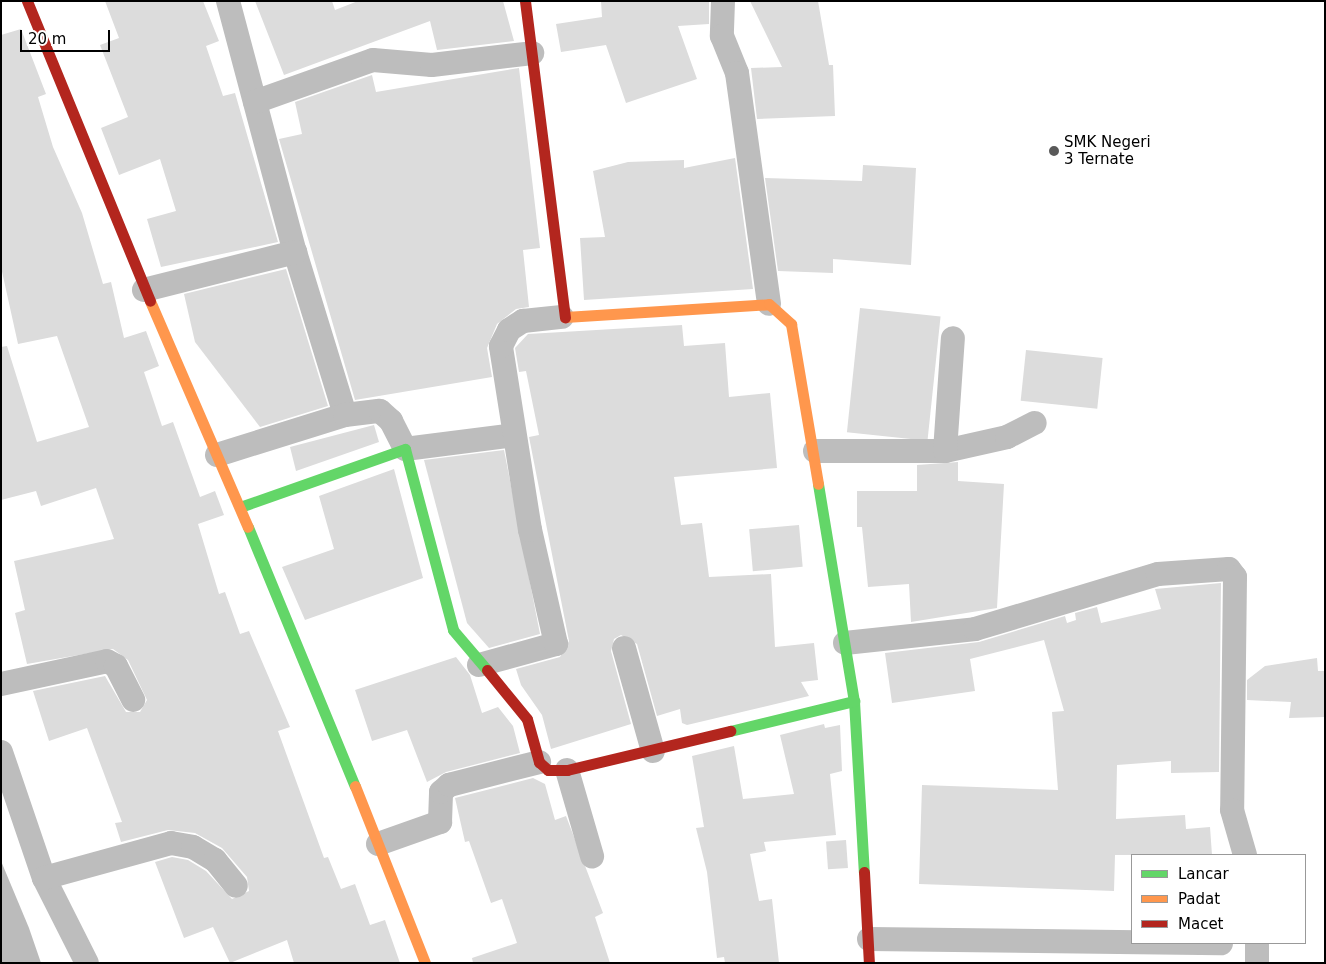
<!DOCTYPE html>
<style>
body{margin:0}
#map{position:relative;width:1326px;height:964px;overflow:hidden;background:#fff;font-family:"DejaVu Sans",sans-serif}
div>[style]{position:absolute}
.water>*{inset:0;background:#bbb}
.building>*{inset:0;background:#dcdcdc;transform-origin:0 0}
.street>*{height:24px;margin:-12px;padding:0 12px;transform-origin:12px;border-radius:12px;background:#bdbdbd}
.fast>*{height:11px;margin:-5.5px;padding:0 5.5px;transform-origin:5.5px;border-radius:5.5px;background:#63d668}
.slow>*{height:11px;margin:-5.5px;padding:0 5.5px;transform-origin:5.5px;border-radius:5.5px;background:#ff974d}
.jam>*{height:11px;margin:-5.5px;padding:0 5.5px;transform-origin:5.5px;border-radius:5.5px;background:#b3261e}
.dots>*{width:14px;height:14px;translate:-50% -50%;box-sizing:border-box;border:2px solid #fff;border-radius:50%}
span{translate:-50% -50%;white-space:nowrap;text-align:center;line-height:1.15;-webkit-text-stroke:4px #fff;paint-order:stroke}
.poi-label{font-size:15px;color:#000}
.left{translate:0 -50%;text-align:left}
.frame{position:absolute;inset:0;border:2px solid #000;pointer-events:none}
.legend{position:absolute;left:1131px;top:854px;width:175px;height:90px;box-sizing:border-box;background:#fff;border:1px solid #999;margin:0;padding:6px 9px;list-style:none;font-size:15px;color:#000}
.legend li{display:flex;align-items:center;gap:10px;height:25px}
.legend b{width:25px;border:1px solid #999}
.scale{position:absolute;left:20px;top:30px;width:90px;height:22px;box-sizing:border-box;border:2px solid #000;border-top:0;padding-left:6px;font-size:15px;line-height:18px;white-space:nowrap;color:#000;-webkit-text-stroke:4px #fff;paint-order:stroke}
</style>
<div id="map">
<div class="water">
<div style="clip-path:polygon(1px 861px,29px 928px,41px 963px,1px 963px)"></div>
</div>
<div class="building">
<div style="clip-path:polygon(105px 1px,203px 1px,219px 41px,206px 46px,223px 96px,235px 93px,278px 242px,161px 267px,147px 219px,176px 211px,160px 159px,119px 175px,101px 128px,128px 117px,100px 45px,119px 38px)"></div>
<div style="clip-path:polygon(255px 1px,332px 1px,335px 10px,358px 1px,503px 1px,514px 41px,437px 50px,430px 21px,284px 75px)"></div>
<div style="clip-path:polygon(601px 1px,709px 1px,709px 24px,678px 26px,697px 79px,626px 103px,606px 45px,561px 52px,556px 24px,602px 17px)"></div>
<div style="clip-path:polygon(750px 1px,818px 1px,829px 65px,833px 65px,835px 116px,757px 119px,751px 68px,782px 67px)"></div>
<div style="clip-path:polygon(21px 29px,46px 94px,38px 97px,53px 147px,82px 213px,103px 284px,111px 282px,124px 338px,146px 331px,159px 366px,144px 372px,162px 426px,173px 422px,200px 497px,215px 491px,224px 515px,198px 524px,219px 594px,225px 592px,240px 634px,249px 631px,290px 727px,278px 731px,324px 858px,328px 857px,341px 889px,355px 884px,370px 925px,385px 920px,400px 963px,294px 963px,287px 940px,230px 963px,213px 927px,184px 938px,155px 862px,172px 857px,188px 860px,206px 871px,232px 899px,249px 891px,247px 877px,222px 848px,195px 833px,168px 830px,121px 842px,115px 823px,122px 822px,87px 728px,49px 741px,33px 691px,105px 676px,126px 712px,140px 712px,147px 700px,128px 660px,113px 649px,27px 664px,15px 613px,25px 610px,14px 561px,114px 539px,96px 488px,41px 506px,36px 491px,1px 500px,1px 347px,7px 346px,37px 442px,89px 427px,57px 336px,18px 344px,1px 267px,1px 35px)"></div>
<div style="clip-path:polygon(519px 68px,540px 248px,523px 250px,529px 307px,516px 309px,497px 324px,487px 348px,492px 377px,355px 400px,279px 139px,302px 134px,295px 102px,372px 75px,376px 92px)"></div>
<div style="clip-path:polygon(735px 158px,753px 289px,584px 300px,580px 238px,605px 237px,593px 171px,628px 162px,684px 160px,684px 168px)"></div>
<div style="clip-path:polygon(863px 165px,916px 168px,911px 265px,833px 259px,833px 273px,778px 271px,765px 178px,862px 181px)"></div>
<div style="clip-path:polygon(286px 269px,328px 406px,260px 427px,195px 342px,184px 294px)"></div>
<div style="left:860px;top:308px;width:81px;height:125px;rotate:6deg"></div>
<div style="clip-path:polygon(682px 325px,684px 346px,725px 343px,729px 397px,770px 393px,777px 468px,674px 477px,681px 525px,702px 523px,709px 577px,771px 574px,775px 647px,814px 643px,818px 680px,801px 682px,809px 696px,687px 725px,682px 723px,680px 709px,657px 716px,637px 644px,621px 635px,614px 639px,611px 651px,631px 724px,551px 749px,542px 715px,521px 685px,516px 669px,560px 657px,569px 641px,529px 437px,539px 435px,526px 371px,519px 372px,515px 348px,528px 334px)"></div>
<div style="left:1026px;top:350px;width:77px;height:51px;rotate:6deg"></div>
<div style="clip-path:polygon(374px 425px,379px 442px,296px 471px,290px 447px)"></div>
<div style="clip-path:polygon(504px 450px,540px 634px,489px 648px,467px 623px,424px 460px)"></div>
<div style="clip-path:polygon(958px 462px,958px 481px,1004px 484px,997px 608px,911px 622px,909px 584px,868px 587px,862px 527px,857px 527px,857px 491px,917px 491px,917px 465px)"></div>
<div style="clip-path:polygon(394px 469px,423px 578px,305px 620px,282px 567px,334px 549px,319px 496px)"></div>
<div style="left:799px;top:525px;width:42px;height:50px;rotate:85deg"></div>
<div style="clip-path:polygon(1221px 583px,1219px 772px,1171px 773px,1171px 761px,1117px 765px,1116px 819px,1185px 815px,1186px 829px,1210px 827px,1212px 855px,1115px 855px,1114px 891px,919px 884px,922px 785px,1058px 790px,1052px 712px,1064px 711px,1044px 640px,970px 659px,975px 691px,892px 703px,885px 653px,979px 642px,1065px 616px,1067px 623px,1076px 620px,1075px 613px,1097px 607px,1101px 623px,1161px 609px,1155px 589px)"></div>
<div style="clip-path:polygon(456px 657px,470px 675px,482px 713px,498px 707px,513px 726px,520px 753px,446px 772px,427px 782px,407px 730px,372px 741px,355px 690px)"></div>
<div style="clip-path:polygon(1317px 658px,1318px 671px,1325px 671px,1325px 717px,1289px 718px,1291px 702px,1247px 700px,1247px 680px,1265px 666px)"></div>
<div style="clip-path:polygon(824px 724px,825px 728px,840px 725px,842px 771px,830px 774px,836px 835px,764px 842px,766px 851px,750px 854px,759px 901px,772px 899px,779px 963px,725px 963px,724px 957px,717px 958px,707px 872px,696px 828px,704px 827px,692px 756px,734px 746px,743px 799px,794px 794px,780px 735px)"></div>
<div style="clip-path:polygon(533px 778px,545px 784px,555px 820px,566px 816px,603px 913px,595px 917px,610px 963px,473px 963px,472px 958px,517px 943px,502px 899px,491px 903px,469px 841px,465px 842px,455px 798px)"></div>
<div style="left:846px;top:840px;width:28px;height:20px;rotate:86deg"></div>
</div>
<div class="street">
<div style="left:228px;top:1px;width:260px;rotate:75.1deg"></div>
<div style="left:295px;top:252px;width:170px;rotate:72.9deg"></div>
<div style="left:723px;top:1px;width:35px;rotate:92deg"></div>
<div style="left:722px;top:36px;width:40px;rotate:68deg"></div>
<div style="left:737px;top:73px;width:233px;rotate:82.1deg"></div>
<div style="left:255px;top:102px;width:125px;rotate:-19.6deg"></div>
<div style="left:373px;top:60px;width:59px;rotate:4.8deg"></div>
<div style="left:432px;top:65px;width:101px;rotate:-6.8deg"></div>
<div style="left:144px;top:290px;width:156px;rotate:-14.1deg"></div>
<div style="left:815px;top:451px;width:130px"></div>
<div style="left:945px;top:451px;width:64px;rotate:-12.7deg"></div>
<div style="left:1007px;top:437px;width:31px;rotate:-27deg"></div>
<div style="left:945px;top:451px;width:113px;rotate:-86deg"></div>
<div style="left:217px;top:455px;width:134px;rotate:-17.4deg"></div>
<div style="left:345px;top:415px;width:35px;rotate:-7deg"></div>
<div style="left:380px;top:411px;width:15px;rotate:42deg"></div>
<div style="left:391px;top:421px;width:31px;rotate:63deg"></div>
<div style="left:405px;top:449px;width:110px;rotate:-7.3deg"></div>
<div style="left:845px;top:643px;width:131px;rotate:-6.1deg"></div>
<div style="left:975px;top:629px;width:191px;rotate:-16.7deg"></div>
<div style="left:1158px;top:574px;width:71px;rotate:-4deg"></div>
<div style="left:1229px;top:569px;width:10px;rotate:53deg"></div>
<div style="left:1235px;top:577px;width:233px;rotate:90.7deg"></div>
<div style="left:1232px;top:810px;width:47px;rotate:73.9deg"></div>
<div style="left:624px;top:648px;width:107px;rotate:74.3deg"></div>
<div style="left:479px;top:665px;width:80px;rotate:-15.3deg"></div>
<div style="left:556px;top:644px;width:117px;rotate:-102.8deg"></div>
<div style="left:530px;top:530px;width:186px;rotate:-99deg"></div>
<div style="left:501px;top:346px;width:18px;rotate:-63deg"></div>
<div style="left:509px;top:330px;width:17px;rotate:-33deg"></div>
<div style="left:523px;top:321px;width:39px;rotate:-6deg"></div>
<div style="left:1px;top:684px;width:108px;rotate:-12.2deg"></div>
<div style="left:107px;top:661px;width:10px;rotate:29deg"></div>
<div style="left:116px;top:666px;width:38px;rotate:63deg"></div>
<div style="left:1px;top:752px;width:133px;rotate:71.2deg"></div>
<div style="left:44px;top:878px;width:95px;rotate:63.2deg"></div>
<div style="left:567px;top:770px;width:90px;rotate:73.8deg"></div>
<div style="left:378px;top:844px;width:66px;rotate:-19.5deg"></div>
<div style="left:440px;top:822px;width:30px;rotate:-88deg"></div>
<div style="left:441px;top:792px;width:11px;rotate:-41deg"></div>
<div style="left:449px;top:785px;width:93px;rotate:-14.3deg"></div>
<div style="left:44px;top:878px;width:132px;rotate:-15.4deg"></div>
<div style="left:171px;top:843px;width:22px;rotate:10deg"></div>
<div style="left:193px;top:847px;width:26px;rotate:31deg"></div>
<div style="left:215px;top:860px;width:33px;rotate:51deg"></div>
<div style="left:869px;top:939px;width:352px;rotate:0.7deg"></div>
<div style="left:1257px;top:963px;width:20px;rotate:-90deg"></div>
</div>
<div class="fast">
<div style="left:818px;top:484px;width:220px;rotate:80.6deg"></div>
<div style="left:854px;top:701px;width:171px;rotate:86.7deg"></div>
<div style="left:240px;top:507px;width:175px;rotate:-19.4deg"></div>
<div style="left:405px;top:449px;width:187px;rotate:75.1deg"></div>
<div style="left:453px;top:630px;width:52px;rotate:49.6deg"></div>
<div style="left:248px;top:527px;width:280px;rotate:67.6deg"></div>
<div style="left:730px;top:731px;width:128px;rotate:-13.6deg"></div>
</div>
<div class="slow">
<div style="left:150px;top:301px;width:246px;rotate:66.6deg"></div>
<div style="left:565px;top:317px;width:204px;rotate:-3.6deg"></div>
<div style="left:769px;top:304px;width:30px;rotate:42deg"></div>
<div style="left:791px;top:324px;width:162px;rotate:80.4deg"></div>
<div style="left:355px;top:786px;width:190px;rotate:68.4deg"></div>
</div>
<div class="jam">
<div style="left:27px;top:1px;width:324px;rotate:67.7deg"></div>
<div style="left:525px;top:1px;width:319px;rotate:82.8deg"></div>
<div style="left:487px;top:670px;width:63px;rotate:50.8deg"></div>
<div style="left:527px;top:719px;width:45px;rotate:74.4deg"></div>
<div style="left:539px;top:762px;width:12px;rotate:42deg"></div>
<div style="left:548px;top:770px;width:19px"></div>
<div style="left:567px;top:770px;width:168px;rotate:-13.5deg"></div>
<div style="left:864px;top:872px;width:91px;rotate:86.9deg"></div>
</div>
<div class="dots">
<div style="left:1054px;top:151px;background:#595959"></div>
</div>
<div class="poi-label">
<span class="left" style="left:1064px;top:151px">SMK Negeri<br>3 Ternate</span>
</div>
<div class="frame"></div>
<ul class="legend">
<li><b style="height:6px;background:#63d668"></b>Lancar</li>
<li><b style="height:6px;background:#ff974d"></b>Padat</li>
<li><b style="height:6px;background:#b3261e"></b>Macet</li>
</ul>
<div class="scale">20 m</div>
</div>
